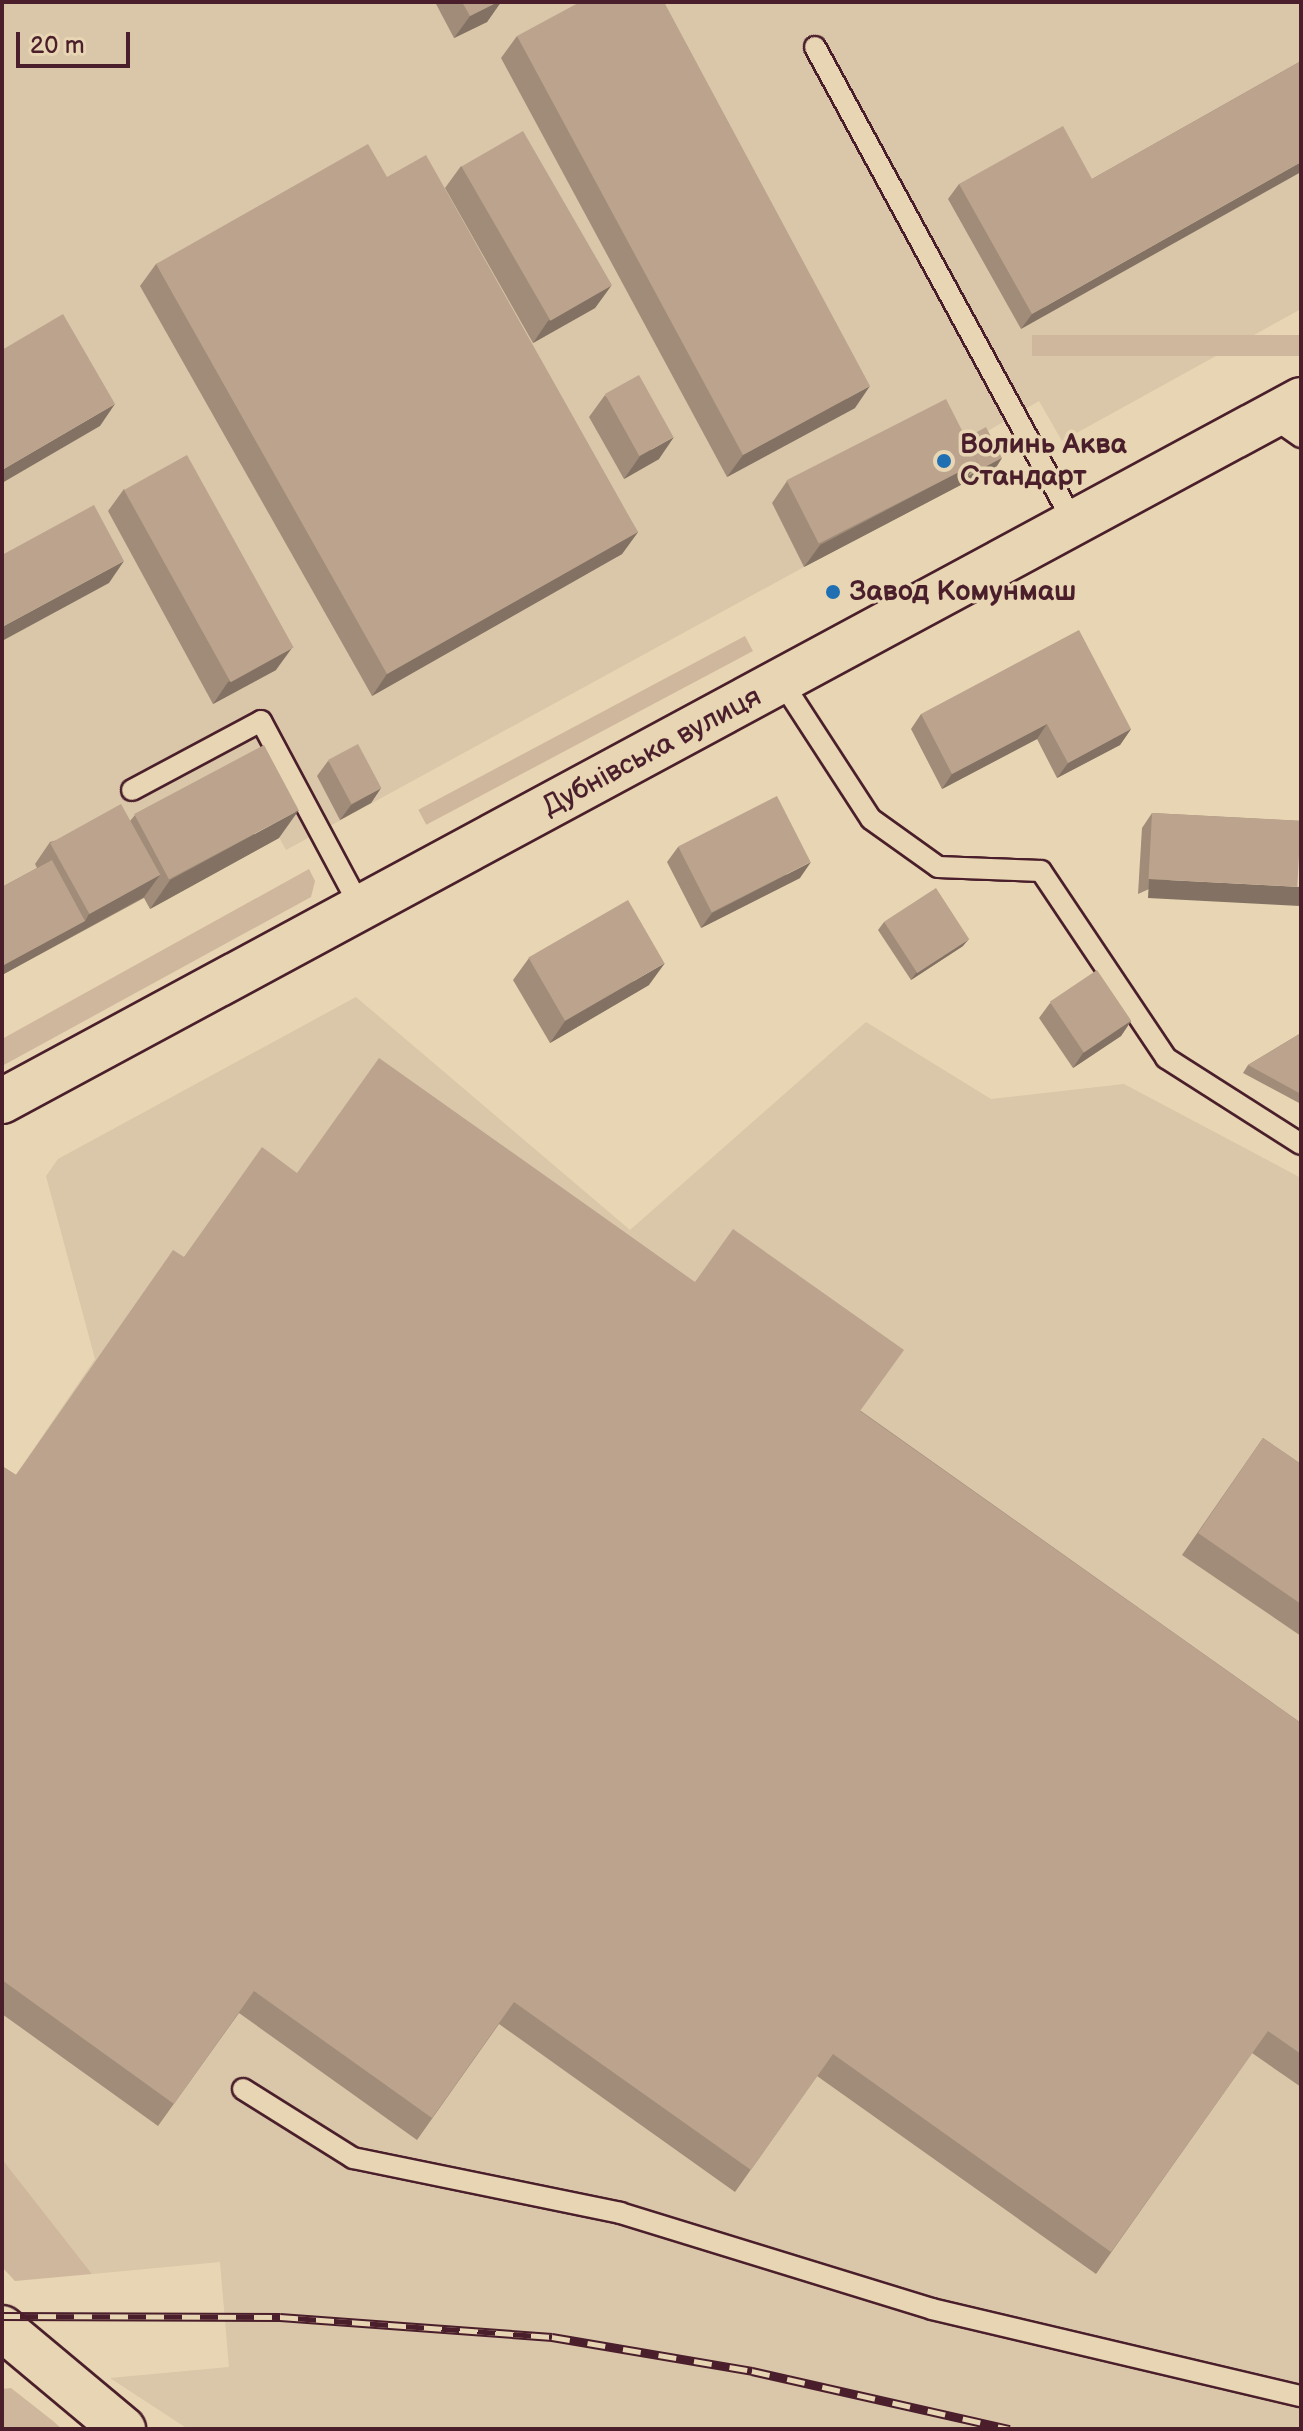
<!DOCTYPE html>
<meta charset="utf-8">
<style>
body{margin:0}
#map{position:relative;width:1303px;height:2431px;overflow:hidden;background:#e8d5b3;font-family:"Balsamiq Sans",sans-serif}
div>[style]{position:absolute}
.built>*{inset:0;background:#dac6a8}
.green>*{inset:0;background:#cfb79d;transform-origin:0 0}
.roads{filter:drop-shadow(2px 0 #4a1f2b) drop-shadow(-2px 0 #4a1f2b) drop-shadow(0 2px #4a1f2b) drop-shadow(0 -2px #4a1f2b)}
.service>*{height:20px;margin:-10px;padding:0 10px;transform-origin:10px;border-radius:10px;background:#e8d5b3}
.tertiary>*{height:44px;margin:-22px;padding:0 22px;transform-origin:22px;border-radius:22px;background:#e8d5b3}
.secondary>*{height:44px;margin:-22px;padding:0 22px;transform-origin:22px;border-radius:22px;background:#e8d5b3}
.rail>*{height:9px;margin-top:-4.5px;transform-origin:0;background:repeating-linear-gradient(90deg,#e8d5b3 0 18px,#4a1f2b 0 36px);box-sizing:border-box;border-block:2px solid #4a1f2b}
.wall>*{inset:0;background:#a18c79}
.shaded-wall>*{inset:0;background:#837263;transform-origin:0 0}
.building>*{inset:0;background:#bba38d;transform-origin:0 0}
.dots>*{width:22px;height:22px;translate:-50% -50%;box-sizing:border-box;border:4px solid #e8d5b3;border-radius:50%}
span{translate:-50% -50%;white-space:nowrap;text-align:center;line-height:1.15;-webkit-text-stroke:7px #e8d5b3;paint-order:stroke}
.poi-label{font-size:28px;color:#4a1f2b;font-weight:700}
.left{translate:0 -50%;text-align:left}
.street-label{font-size:28px;color:#4a1f2b}
.frame{position:absolute;inset:0;border:4px solid #4a1f2b;pointer-events:none}
.scale{position:absolute;left:16px;top:32px;width:114px;height:36px;box-sizing:border-box;border:4px solid #4a1f2b;border-top:0;padding-left:10px;font-size:24px;line-height:28px;white-space:nowrap;color:#4a1f2b;-webkit-text-stroke:6px #e8d5b3;paint-order:stroke}
</style>
<div id="map">
<div class="built">
<div style="clip-path:polygon(2px 2px,1301px 2px,1301px 309px,1062px 441px,1039px 401px,981px 435px,772px 503px,804px 567px,286px 850px,245px 774px,2px 897px)"></div>
<div style="clip-path:polygon(356px 997px,630px 1230px,866px 1022px,991px 1099px,1124px 1084px,1301px 1178px,1301px 2429px,188px 2429px,110px 2378px,229px 2367px,220px 2262px,92px 2274px,2px 2159px,2px 1495px,95px 1359px,46px 1176px,58px 1159px)"></div>
</div>
<div class="green">
<div style="left:1301px;top:335px;width:21px;height:269px;rotate:90deg"></div>
<div style="left:745px;top:636px;width:17px;height:370px;rotate:62deg"></div>
<div style="clip-path:polygon(309px 869px,315px 881px,311px 897px,2px 1066px,2px 1039px)"></div>
<div style="clip-path:polygon(2px 2159px,92px 2274px,15px 2281px,2px 2267px)"></div>
<div style="clip-path:polygon(11px 2388px,53px 2421px,62px 2429px,2px 2429px,2px 2389px)"></div>
</div>
<div class="roads">
<div class="service">
<div style="left:815px;top:47px;width:542px;rotate:61.45deg"></div>
<div style="left:1271px;top:416px;width:37px;rotate:35deg"></div>
<div style="left:782px;top:682px;width:163px;rotate:57deg"></div>
<div style="left:871px;top:819px;width:82px;rotate:35.6deg"></div>
<div style="left:938px;top:867px;width:103px;rotate:2.2deg"></div>
<div style="left:1041px;top:871px;width:225px;rotate:56.2deg"></div>
<div style="left:1166px;top:1058px;width:160px;rotate:32.5deg"></div>
<div style="left:132px;top:790px;width:146px;rotate:-28.1deg"></div>
<div style="left:261px;top:721px;width:212px;rotate:61.9deg"></div>
<div style="left:243px;top:2089px;width:130px;rotate:32.1deg"></div>
<div style="left:353px;top:2158px;width:273px;rotate:11.6deg"></div>
<div style="left:620px;top:2213px;width:326px;rotate:17.1deg"></div>
<div style="left:932px;top:2309px;width:379px;rotate:13.3deg"></div>
</div>
<div class="tertiary">
<div style="left:2px;top:2328px;width:158px;rotate:39.9deg"></div>
</div>
<div class="secondary">
<div style="left:2px;top:1101px;width:1476px;rotate:-28.35deg"></div>
</div>
</div>
<div class="rail">
<div style="left:2px;top:2316px;width:278px;rotate:0.2deg"></div>
<div style="left:280px;top:2317px;width:273px;rotate:4.2deg"></div>
<div style="left:552px;top:2337px;width:203px;rotate:9.6deg"></div>
<div style="left:752px;top:2371px;width:264px;rotate:12.7deg"></div>
</div>
<div class="wall">
<div style="clip-path:polygon(435px 2px,501px 2px,487px 22px,454px 38px)"></div>
<div style="clip-path:polygon(517px 36px,855px 408px,727px 477px,501px 58px)"></div>
<div style="clip-path:polygon(1301px 61px,1021px 329px,948px 199px,959px 184px,1092px 179px)"></div>
<div style="clip-path:polygon(461px 166px,611px 286px,595px 308px,533px 343px,445px 188px)"></div>
<div style="clip-path:polygon(387px 177px,638px 532px,622px 554px,372px 696px,140px 286px,156px 264px)"></div>
<div style="clip-path:polygon(605px 395px,659px 459px,624px 479px,589px 417px)"></div>
<div style="clip-path:polygon(966px 438px,997px 466px,804px 567px,772px 503px,787px 481px)"></div>
<div style="clip-path:polygon(124px 489px,276px 670px,213px 704px,108px 511px)"></div>
<div style="clip-path:polygon(921px 714px,1131px 729px,1120px 745px,1057px 778px,1037px 739px,942px 789px,911px 729px)"></div>
<div style="clip-path:polygon(328px 761px,381px 788px,371px 803px,340px 820px,317px 776px)"></div>
<div style="clip-path:polygon(1152px 813px,1301px 821px,1138px 894px,1142px 828px)"></div>
<div style="clip-path:polygon(135px 815px,279px 838px,150px 909px,144px 898px,2px 975px,2px 887px,37px 868px,35px 864px,50px 842px,130px 821px)"></div>
<div style="clip-path:polygon(678px 847px,800px 878px,701px 928px,667px 862px)"></div>
<div style="clip-path:polygon(884px 922px,963px 946px,911px 980px,878px 930px)"></div>
<div style="clip-path:polygon(529px 958px,649px 985px,550px 1043px,513px 980px)"></div>
<div style="clip-path:polygon(1050px 1003px,1131px 1021px,1121px 1036px,1073px 1068px,1039px 1018px)"></div>
<div style="clip-path:polygon(1301px 1033px,1301px 1104px,1243px 1073px,1248px 1065px)"></div>
<div style="clip-path:polygon(297px 1173px,861px 1411px,1301px 1723px,1301px 2087px,1252px 2053px,1096px 2274px,817px 2076px,735px 2192px,499px 2024px,417px 2140px,239px 2013px,158px 2126px,2px 2014px,2px 1466px,16px 1475px,184px 1257px)"></div>
<div style="clip-path:polygon(1263px 1438px,1301px 1464px,1301px 1636px,1182px 1555px)"></div>
</div>
<div class="shaded-wall">
<div style="clip-path:polygon(498px 2px,501px 2px,487px 22px,454px 38px,470px 16px)"></div>
<div style="clip-path:polygon(1301px 162px,1301px 172px,1021px 329px,1032px 314px)"></div>
<div style="clip-path:polygon(611px 286px,595px 308px,533px 343px,548px 321px)"></div>
<div style="clip-path:polygon(870px 386px,855px 408px,727px 477px,743px 455px)"></div>
<div style="clip-path:polygon(115px 404px,100px 426px,2px 483px,2px 470px)"></div>
<div style="clip-path:polygon(674px 437px,659px 459px,624px 479px,640px 456px)"></div>
<div style="clip-path:polygon(1002px 458px,997px 466px,804px 567px,820px 545px,978px 462px)"></div>
<div style="clip-path:polygon(638px 532px,622px 554px,372px 696px,387px 674px)"></div>
<div style="clip-path:polygon(124px 561px,109px 583px,2px 641px,2px 627px)"></div>
<div style="clip-path:polygon(292px 648px,276px 670px,213px 704px,228px 682px)"></div>
<div style="clip-path:polygon(1047px 724px,1037px 739px,942px 789px,952px 774px)"></div>
<div style="clip-path:polygon(1131px 729px,1120px 745px,1057px 778px,1068px 763px)"></div>
<div style="clip-path:polygon(381px 788px,371px 803px,340px 820px,351px 805px)"></div>
<div style="clip-path:polygon(299px 810px,279px 838px,150px 909px,170px 880px)"></div>
<div style="clip-path:polygon(811px 862px,800px 878px,701px 928px,712px 913px)"></div>
<div style="clip-path:polygon(160px 875px,144px 897px,2px 975px,2px 966px,85px 921px,89px 914px)"></div>
<div style="left:1149px;top:879px;width:152px;height:19px;rotate:3deg"></div>
<div style="clip-path:polygon(969px 939px,963px 946px,911px 980px,916px 973px)"></div>
<div style="clip-path:polygon(665px 963px,649px 985px,550px 1043px,565px 1021px)"></div>
<div style="clip-path:polygon(1131px 1021px,1121px 1036px,1073px 1068px,1083px 1053px)"></div>
</div>
<div class="building">
<div style="clip-path:polygon(462px 2px,498px 2px,470px 16px)"></div>
<div style="clip-path:polygon(580px 2px,664px 2px,870px 386px,743px 455px,517px 36px)"></div>
<div style="clip-path:polygon(1301px 61px,1301px 162px,1032px 314px,959px 184px,1063px 126px,1092px 179px)"></div>
<div style="left:523px;top:131px;width:178px;height:71px;rotate:60deg"></div>
<div style="clip-path:polygon(368px 144px,387px 177px,426px 155px,638px 532px,387px 674px,156px 264px)"></div>
<div style="clip-path:polygon(63px 314px,115px 404px,2px 470px,2px 350px)"></div>
<div style="left:639px;top:375px;width:71px;height:39px;rotate:61deg"></div>
<div style="left:946px;top:399px;width:71px;height:179px;rotate:63deg"></div>
<div style="clip-path:polygon(986px 427px,1002px 458px,968px 476px,978px 462px,966px 438px)"></div>
<div style="left:187px;top:455px;width:220px;height:72px;rotate:61deg"></div>
<div style="clip-path:polygon(94px 505px,124px 561px,2px 627px,2px 555px)"></div>
<div style="clip-path:polygon(1079px 630px,1131px 729px,1068px 763px,1047px 724px,952px 774px,921px 714px)"></div>
<div style="left:358px;top:744px;width:50px;height:34px;rotate:62deg"></div>
<div style="left:264px;top:745px;width:74px;height:147px;rotate:62deg"></div>
<div style="left:777px;top:796px;width:74px;height:111px;rotate:63deg"></div>
<div style="left:121px;top:804px;width:81px;height:81px;rotate:61deg"></div>
<div style="left:1152px;top:813px;width:149px;height:66px;rotate:3deg"></div>
<div style="clip-path:polygon(52px 860px,85px 921px,2px 966px,2px 887px)"></div>
<div style="left:936px;top:888px;width:61px;height:62px;rotate:57deg"></div>
<div style="left:628px;top:900px;width:73px;height:115px;rotate:60deg"></div>
<div style="left:1097px;top:970px;width:61px;height:57px;rotate:56deg"></div>
<div style="clip-path:polygon(1301px 1033px,1301px 1094px,1248px 1065px)"></div>
<div style="clip-path:polygon(379px 1058px,695px 1282px,733px 1229px,904px 1350px,860px 1411px,1301px 1723px,1301px 2054px,1268px 2031px,1111px 2252px,833px 2054px,751px 2170px,514px 2002px,432px 2118px,254px 1991px,174px 2104px,2px 1980px,2px 1466px,16px 1475px,173px 1250px,184px 1257px,262px 1147px,297px 1173px)"></div>
<div style="clip-path:polygon(1263px 1438px,1301px 1464px,1301px 1604px,1198px 1533px)"></div>
</div>
<div class="dots">
<div style="left:944px;top:461px;background:#1f6fb2"></div>
<div style="left:833px;top:592px;background:#1f6fb2"></div>
</div>
<div class="poi-label">
<span class="left" style="left:960px;top:461px">Волинь Аква<br>Стандарт</span>
<span class="left" style="left:849px;top:592px">Завод Комунмаш</span>
</div>
<div class="street-label">
<span style="left:652px;top:752px;rotate:-28deg">Дубнівська вулиця</span>
</div>
<div class="frame"></div>
<div class="scale">20 m</div>
</div>
